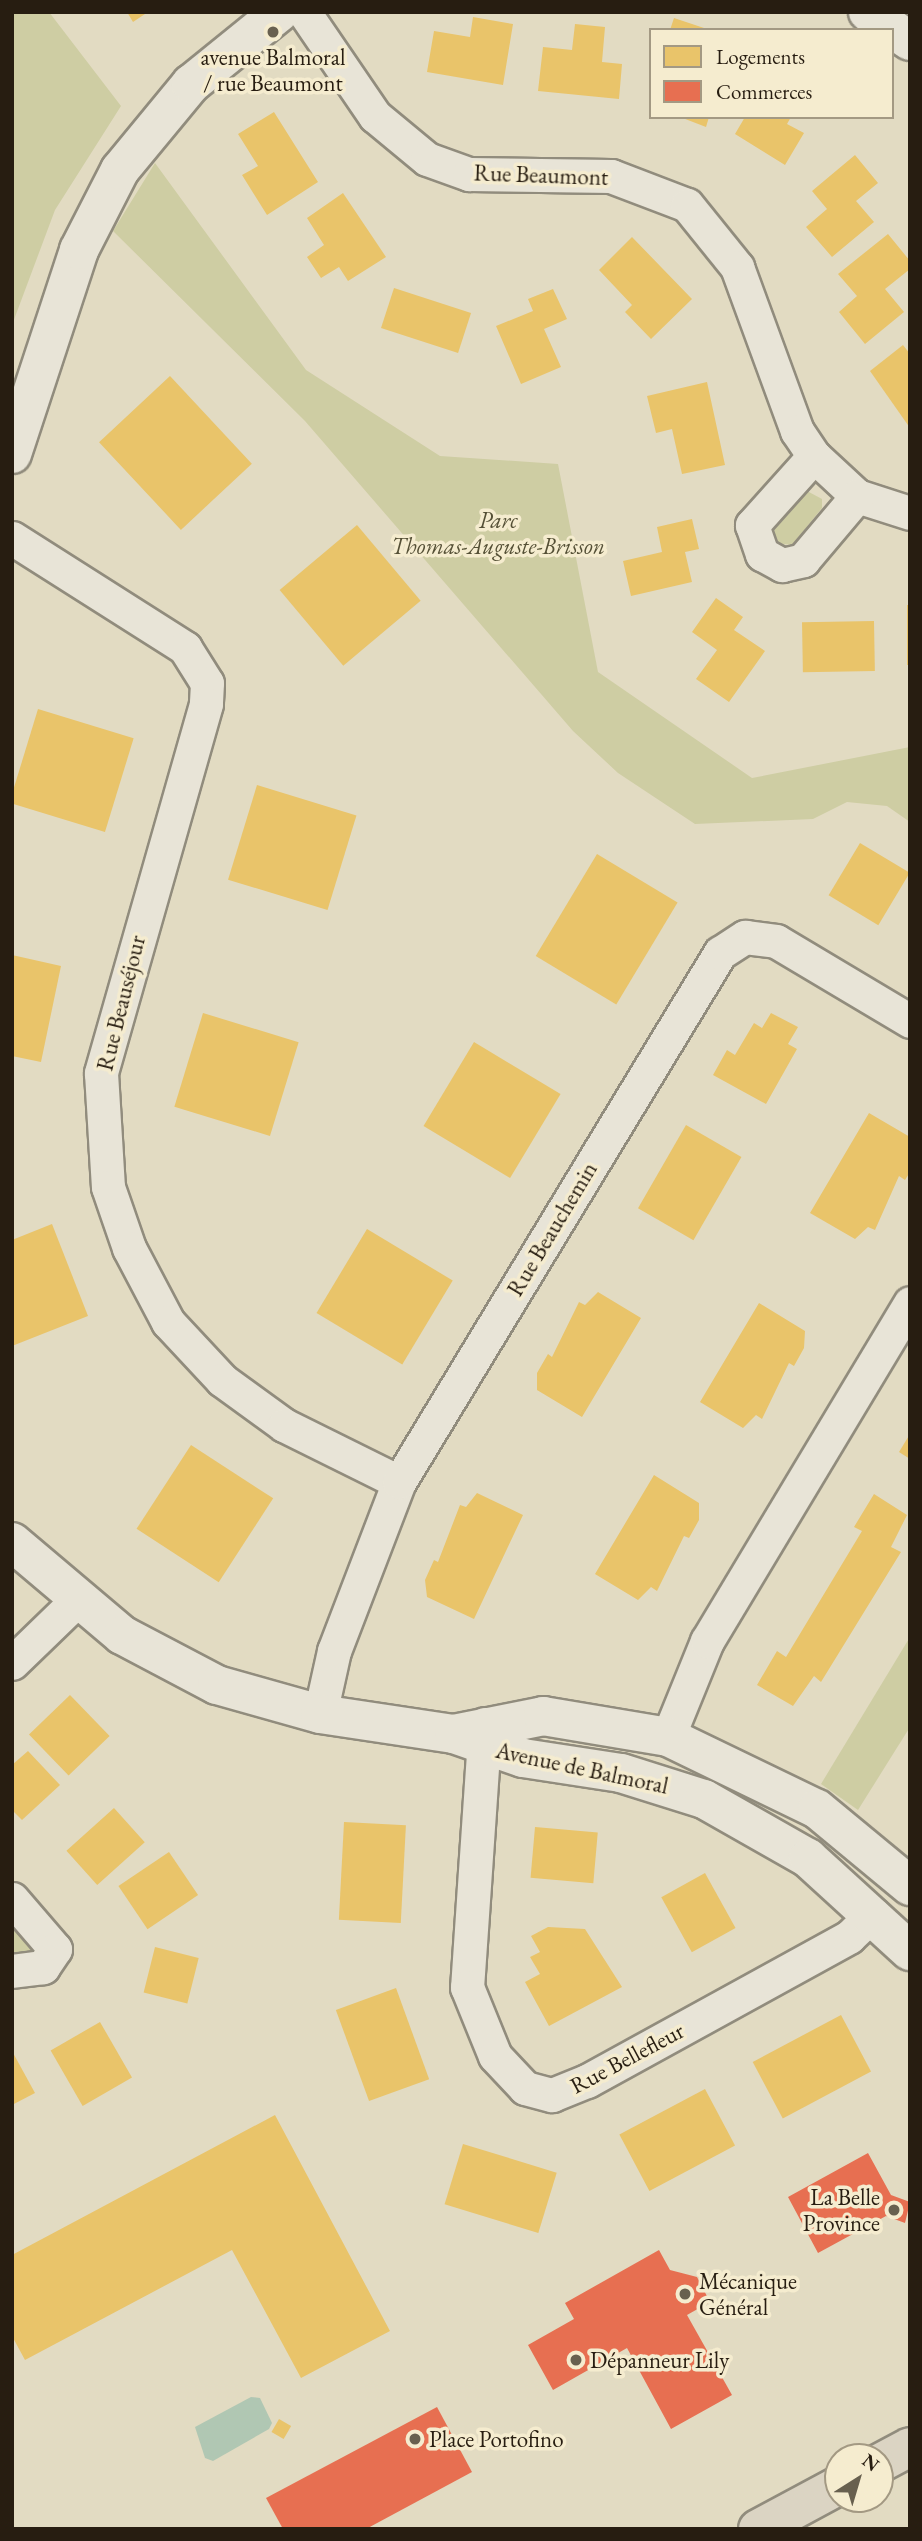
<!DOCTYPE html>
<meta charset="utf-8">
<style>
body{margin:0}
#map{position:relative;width:922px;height:2541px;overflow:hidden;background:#e2dbc2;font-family:"EB Garamond",serif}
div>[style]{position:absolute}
.green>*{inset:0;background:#cecda3}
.water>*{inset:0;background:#b0c7b3}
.homes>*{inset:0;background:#e9c46a;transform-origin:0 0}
.shops>*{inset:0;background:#e76f51}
.roads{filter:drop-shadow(2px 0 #918c7d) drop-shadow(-2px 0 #918c7d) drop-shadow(0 2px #918c7d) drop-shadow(0 -2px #918c7d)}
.minor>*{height:33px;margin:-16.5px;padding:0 16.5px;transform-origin:16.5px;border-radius:16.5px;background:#e8e4d7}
.tertiary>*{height:38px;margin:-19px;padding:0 19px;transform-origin:19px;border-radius:19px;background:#e8e4d7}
.primary>*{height:38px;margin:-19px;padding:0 19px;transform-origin:19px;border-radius:19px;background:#dbd4c3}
.dots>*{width:19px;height:19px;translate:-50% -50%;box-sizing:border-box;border:4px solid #f5eccf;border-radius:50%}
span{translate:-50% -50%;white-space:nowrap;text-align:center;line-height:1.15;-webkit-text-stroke:7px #f5eccf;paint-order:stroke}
.poi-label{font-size:23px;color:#271d11}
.right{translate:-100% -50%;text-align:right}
.left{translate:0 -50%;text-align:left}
.street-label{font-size:23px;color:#271d11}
.park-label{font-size:23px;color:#544f35;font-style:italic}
.frame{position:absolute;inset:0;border:14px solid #271d11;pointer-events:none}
.legend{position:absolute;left:649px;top:28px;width:245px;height:91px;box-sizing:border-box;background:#f5eccf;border:2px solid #a39983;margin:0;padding:9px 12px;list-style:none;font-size:21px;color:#271d11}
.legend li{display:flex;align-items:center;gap:14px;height:35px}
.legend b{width:35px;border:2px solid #a39983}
.north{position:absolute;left:824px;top:2443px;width:70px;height:70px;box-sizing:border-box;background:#f5eccf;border:2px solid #a39983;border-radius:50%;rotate:37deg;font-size:19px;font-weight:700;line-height:28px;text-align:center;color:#271d11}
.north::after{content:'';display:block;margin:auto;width:24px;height:32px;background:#68604f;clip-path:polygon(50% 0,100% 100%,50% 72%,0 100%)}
</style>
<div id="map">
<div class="green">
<div style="clip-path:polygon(12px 12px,49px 12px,121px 106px,55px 210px,12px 325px)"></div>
<div style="clip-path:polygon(155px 163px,306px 370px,440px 456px,558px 464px,598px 672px,752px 778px,910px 747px,910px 822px,887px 806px,847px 802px,813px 819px,695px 824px,618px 773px,573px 731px,305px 421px,113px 231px)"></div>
<div style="clip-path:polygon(807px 491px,822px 499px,822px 508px,792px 545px,776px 543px,773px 522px)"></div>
<div style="clip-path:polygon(910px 1637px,910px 1727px,858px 1810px,821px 1784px)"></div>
<div style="clip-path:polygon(12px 1925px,33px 1951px,33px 1953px,12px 1952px)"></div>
</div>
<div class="water">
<div style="clip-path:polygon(251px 2397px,260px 2398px,272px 2423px,269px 2429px,213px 2461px,205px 2458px,195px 2427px)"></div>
</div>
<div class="homes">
<div style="clip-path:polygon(127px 12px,148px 12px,133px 22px)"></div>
<div style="clip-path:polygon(473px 17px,513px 24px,503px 85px,427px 72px,434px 31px,470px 37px)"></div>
<div style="clip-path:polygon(674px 18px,707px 29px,707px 30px,670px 30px)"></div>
<div style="clip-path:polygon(575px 24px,605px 27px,602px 62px,622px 64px,619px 99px,538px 91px,543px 47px,572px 50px)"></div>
<div style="clip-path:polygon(274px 112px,318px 182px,267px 215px,242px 175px,258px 166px,238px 134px)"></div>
<div style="clip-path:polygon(680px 117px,709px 117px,706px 127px)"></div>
<div style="clip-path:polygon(745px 117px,791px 117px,787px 124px,804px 133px,785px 165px,735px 134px)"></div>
<div style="clip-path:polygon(855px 155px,878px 183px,856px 201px,874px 222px,832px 257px,806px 227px,827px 209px,812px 191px)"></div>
<div style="clip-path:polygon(343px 193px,386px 257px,348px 281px,339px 267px,321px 278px,307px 257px,324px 245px,307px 218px)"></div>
<div style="clip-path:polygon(888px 234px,910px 261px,910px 269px,885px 289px,904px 312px,865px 344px,839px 312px,857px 296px,838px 274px)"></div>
<div style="clip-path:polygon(632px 237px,692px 299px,651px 339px,625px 312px,632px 305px,599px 270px)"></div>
<div style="left:394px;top:288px;width:81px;height:42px;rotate:18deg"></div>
<div style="clip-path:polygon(553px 289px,567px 319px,544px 329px,561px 367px,521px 384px,496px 326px,533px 311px,528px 299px)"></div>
<div style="clip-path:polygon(903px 345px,910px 354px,910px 428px,870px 371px)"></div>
<div style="left:170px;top:376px;width:120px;height:97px;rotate:47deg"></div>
<div style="clip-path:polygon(707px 382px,725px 465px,682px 474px,672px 429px,656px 433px,647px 396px)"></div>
<div style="clip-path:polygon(692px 519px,699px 549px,685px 552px,692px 582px,631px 596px,623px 561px,662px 552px,657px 527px)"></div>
<div style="left:357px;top:525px;width:99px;height:101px;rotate:50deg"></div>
<div style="clip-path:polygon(716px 598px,743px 617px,734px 630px,765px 651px,729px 702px,696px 679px,717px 650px,692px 632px)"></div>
<div style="left:907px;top:605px;width:3px;height:60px"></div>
<div style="left:874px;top:621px;width:50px;height:72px;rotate:89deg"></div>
<div style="left:38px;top:709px;width:100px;height:98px;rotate:17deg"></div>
<div style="left:257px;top:785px;width:104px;height:99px;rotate:17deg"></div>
<div style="left:860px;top:843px;width:58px;height:61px;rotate:31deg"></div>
<div style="left:597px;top:854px;width:94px;height:119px;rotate:31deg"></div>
<div style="clip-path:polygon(12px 955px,61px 966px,41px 1062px,12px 1056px)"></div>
<div style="left:203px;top:1013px;width:100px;height:98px;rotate:17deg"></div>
<div style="clip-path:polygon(771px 1013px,798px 1027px,788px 1044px,797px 1049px,766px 1104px,713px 1075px,727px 1050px,735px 1055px,754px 1023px,762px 1028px)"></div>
<div style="left:474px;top:1042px;width:101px;height:98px;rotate:31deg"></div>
<div style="clip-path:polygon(869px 1113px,910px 1137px,910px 1172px,905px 1180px,899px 1176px,875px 1230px,868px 1227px,855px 1239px,810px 1213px)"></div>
<div style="left:686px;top:1125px;width:64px;height:96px;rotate:30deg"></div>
<div style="clip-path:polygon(52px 1224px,88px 1316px,12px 1346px,12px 1240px)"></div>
<div style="left:367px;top:1229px;width:100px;height:98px;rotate:31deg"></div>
<div style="clip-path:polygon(598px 1292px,641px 1318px,582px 1417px,537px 1390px,537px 1373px,548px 1354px,552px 1357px,579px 1302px,585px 1305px)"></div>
<div style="clip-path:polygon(759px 1303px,805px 1331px,804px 1348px,794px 1366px,789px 1363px,762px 1419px,756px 1415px,743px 1428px,700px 1402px)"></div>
<div style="clip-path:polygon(910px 1434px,910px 1459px,899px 1452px)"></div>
<div style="left:191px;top:1445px;width:98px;height:100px;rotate:33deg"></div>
<div style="clip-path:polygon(654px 1475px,699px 1503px,699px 1520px,689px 1538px,684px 1536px,657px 1591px,651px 1587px,638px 1600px,595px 1574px)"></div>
<div style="clip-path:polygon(477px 1493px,523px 1515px,474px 1619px,427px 1597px,425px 1580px,434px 1560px,438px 1562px,460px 1505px,466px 1507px)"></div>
<div style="clip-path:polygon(874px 1494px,907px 1515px,891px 1547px,901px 1552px,821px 1682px,814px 1676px,793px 1706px,757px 1685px,777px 1651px,786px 1657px,862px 1531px,854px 1527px)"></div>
<div style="left:70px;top:1695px;width:57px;height:57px;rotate:46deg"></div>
<div style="clip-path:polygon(28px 1751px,60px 1785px,22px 1820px,12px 1810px,12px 1765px)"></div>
<div style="left:114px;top:1808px;width:46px;height:64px;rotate:48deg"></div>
<div style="left:344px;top:1822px;width:62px;height:98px;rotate:3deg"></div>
<div style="left:535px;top:1827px;width:63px;height:51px;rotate:5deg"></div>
<div style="left:169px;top:1852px;width:52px;height:61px;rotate:56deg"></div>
<div style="left:705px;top:1873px;width:63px;height:50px;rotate:61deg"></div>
<div style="clip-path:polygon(548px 1927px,585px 1929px,622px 1987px,549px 2026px,525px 1982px,540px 1974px,530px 1957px,540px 1952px,531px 1936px)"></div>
<div style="left:155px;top:1947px;width:45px;height:47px;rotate:14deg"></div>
<div style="left:396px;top:1988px;width:97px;height:64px;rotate:70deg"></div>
<div style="left:841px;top:2015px;width:64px;height:100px;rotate:62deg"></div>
<div style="left:100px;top:2022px;width:64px;height:57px;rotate:60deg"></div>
<div style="clip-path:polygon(12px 2051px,35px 2093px,12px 2105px)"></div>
<div style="left:705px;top:2089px;width:64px;height:97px;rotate:62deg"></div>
<div style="clip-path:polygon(275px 2115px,390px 2331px,301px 2378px,232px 2250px,25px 2360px,12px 2336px,12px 2255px)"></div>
<div style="left:463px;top:2144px;width:98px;height:63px;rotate:17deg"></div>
<div style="left:279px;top:2419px;width:14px;height:15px;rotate:30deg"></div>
</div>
<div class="shops">
<div style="clip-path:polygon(868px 2153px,891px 2195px,910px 2202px,905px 2223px,886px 2216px,818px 2253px,788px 2197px)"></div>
<div style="clip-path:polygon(659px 2250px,670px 2270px,697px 2277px,710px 2302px,687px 2315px,732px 2395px,671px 2429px,627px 2348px,553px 2390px,528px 2345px,574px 2319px,565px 2303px)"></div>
<div style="clip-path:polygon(437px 2407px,472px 2472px,366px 2529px,283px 2529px,266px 2498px)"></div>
</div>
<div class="roads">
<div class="minor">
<div style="left:304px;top:12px;width:126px;rotate:55.7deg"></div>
<div style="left:375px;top:116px;width:67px;rotate:39.6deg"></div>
<div style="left:427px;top:159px;width:45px;rotate:19.7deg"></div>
<div style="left:469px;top:174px;width:142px;rotate:0.8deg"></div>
<div style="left:611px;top:176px;width:81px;rotate:20.9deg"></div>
<div style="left:687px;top:205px;width:80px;rotate:51.1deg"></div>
<div style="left:737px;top:267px;width:175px;rotate:69.9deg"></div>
<div style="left:797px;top:431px;width:30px;rotate:56deg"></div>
<div style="left:814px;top:456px;width:59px;rotate:42.9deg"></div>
<div style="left:857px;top:496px;width:56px;rotate:17.8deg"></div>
<div style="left:814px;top:456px;width:93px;rotate:131.9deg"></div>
<div style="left:752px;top:525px;width:31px;rotate:71deg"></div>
<div style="left:762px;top:554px;width:23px;rotate:29deg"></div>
<div style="left:782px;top:565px;width:22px;rotate:-13deg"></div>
<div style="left:803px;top:560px;width:84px;rotate:-49.8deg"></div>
<div style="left:12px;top:538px;width:205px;rotate:32.4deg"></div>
<div style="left:185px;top:648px;width:41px;rotate:57.8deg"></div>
<div style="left:207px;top:683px;width:21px;rotate:93deg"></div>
<div style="left:206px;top:704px;width:384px;rotate:105.9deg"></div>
<div style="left:101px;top:1073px;width:114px;rotate:86.5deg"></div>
<div style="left:108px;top:1187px;width:65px;rotate:71deg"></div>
<div style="left:129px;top:1248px;width:84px;rotate:62.2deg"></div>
<div style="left:168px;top:1322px;width:79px;rotate:47deg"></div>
<div style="left:222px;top:1380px;width:77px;rotate:36deg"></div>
<div style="left:284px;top:1425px;width:128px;rotate:26.4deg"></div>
<div style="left:12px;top:1663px;width:89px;rotate:-44.1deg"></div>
<div style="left:320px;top:1714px;width:65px;rotate:-77.5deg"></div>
<div style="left:334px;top:1651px;width:181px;rotate:-69deg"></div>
<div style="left:399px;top:1482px;width:619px;rotate:-58.75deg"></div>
<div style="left:720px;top:953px;width:30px;rotate:-33deg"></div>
<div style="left:745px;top:937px;width:31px;rotate:7deg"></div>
<div style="left:776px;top:941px;width:156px;rotate:30.8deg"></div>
<div style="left:485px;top:1724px;width:264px;rotate:93.9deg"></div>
<div style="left:467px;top:1987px;width:74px;rotate:67.9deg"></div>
<div style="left:495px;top:2056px;width:44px;rotate:46.8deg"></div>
<div style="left:525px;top:2088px;width:28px;rotate:15deg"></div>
<div style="left:552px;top:2095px;width:38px;rotate:-22deg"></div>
<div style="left:587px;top:2081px;width:299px;rotate:-28.8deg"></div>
<div style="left:849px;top:1937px;width:33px;rotate:-44deg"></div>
<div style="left:668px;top:1737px;width:104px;rotate:-67.9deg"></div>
<div style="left:707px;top:1641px;width:394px;rotate:-59deg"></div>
<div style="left:12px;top:1899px;width:66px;rotate:49.3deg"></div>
<div style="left:55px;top:1949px;width:22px;rotate:124deg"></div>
<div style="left:43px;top:1967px;width:31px;rotate:173deg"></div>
</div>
<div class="tertiary">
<div style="left:868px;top:12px;width:51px;rotate:34.6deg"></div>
<div style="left:12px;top:454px;width:215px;rotate:-71.8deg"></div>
<div style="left:79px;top:250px;width:90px;rotate:-62.9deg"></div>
<div style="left:120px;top:170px;width:112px;rotate:-50.5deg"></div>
<div style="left:191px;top:84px;width:114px;rotate:-39deg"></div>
<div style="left:12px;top:1542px;width:144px;rotate:40.2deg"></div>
<div style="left:122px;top:1635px;width:107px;rotate:27.8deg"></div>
<div style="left:217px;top:1685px;width:107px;rotate:15.7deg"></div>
<div style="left:320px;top:1714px;width:135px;rotate:8.5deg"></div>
<div style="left:454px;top:1734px;width:73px;rotate:19.2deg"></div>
<div style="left:523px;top:1758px;width:99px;rotate:8.7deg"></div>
<div style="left:621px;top:1773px;width:87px;rotate:17.4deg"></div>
<div style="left:704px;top:1799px;width:120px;rotate:29.6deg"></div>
<div style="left:808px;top:1858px;width:138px;rotate:42.4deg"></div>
<div style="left:454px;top:1734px;width:91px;rotate:-11.4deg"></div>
<div style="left:543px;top:1716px;width:127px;rotate:9.5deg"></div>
<div style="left:668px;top:1737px;width:165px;rotate:25.8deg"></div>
<div style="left:817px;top:1809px;width:121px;rotate:39.6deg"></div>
</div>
<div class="primary">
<div style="left:880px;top:2463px;width:34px;rotate:-28deg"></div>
<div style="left:758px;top:2529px;width:91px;rotate:-28.3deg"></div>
</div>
</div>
<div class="dots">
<div style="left:273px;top:32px;background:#68604f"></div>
<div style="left:894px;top:2210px;background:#68604f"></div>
<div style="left:685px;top:2294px;background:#68604f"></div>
<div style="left:576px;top:2360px;background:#68604f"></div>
<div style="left:415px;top:2439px;background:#68604f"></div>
</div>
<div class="poi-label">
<span style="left:273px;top:70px">avenue Balmoral<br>/ rue Beaumont</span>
<span class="right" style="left:880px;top:2210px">La Belle<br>Province</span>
<span class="left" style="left:699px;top:2294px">Mécanique<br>Général</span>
<span class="left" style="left:590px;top:2360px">Dépanneur Lily</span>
<span class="left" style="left:429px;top:2439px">Place Portofino</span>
</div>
<div class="street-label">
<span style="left:541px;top:175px;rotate:2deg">Rue Beaumont</span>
<span style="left:121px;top:1003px;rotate:-76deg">Rue Beauséjour</span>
<span style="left:552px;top:1229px;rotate:-59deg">Rue Beauchemin</span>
<span style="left:582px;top:1768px;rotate:12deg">Avenue de Balmoral</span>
<span style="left:627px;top:2058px;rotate:-28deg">Rue Bellefleur</span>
</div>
<div class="park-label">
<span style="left:498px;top:533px">Parc<br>Thomas-Auguste-Brisson</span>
</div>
<div class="frame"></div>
<ul class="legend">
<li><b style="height:19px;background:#e9c46a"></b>Logements</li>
<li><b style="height:19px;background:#e76f51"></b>Commerces</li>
</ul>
<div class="north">N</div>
</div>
